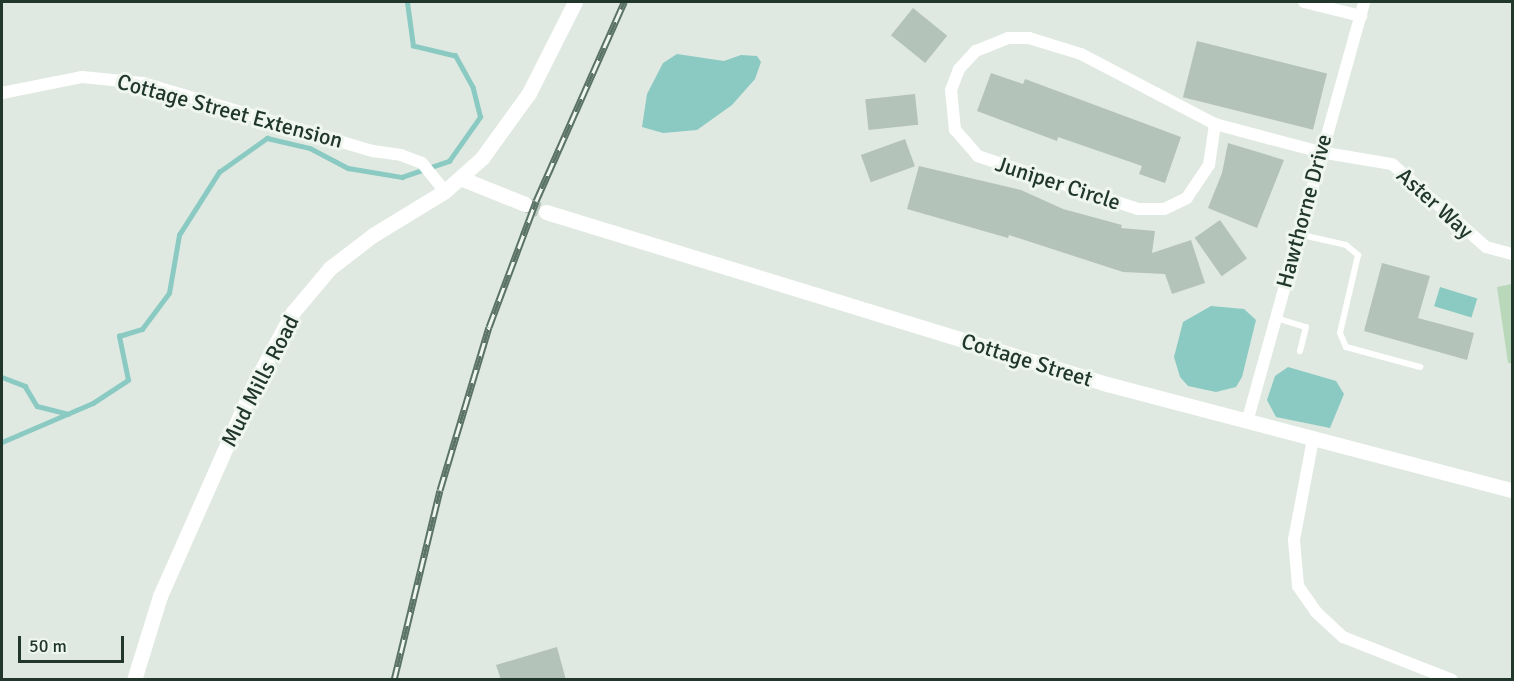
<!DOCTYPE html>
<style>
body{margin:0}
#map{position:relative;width:1514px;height:681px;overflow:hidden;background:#dfe9e1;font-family:Signika,sans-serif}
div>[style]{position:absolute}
.green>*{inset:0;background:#b9d8b9}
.water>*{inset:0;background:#8acac2;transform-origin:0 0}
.stream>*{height:4.5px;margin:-2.25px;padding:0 2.25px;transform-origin:2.25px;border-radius:2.25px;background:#8acac2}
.building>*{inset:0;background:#b4c3ba;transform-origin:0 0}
.tertiary-tunnel>*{height:15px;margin-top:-7.5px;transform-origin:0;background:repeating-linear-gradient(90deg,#b9c5bd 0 15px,transparent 0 23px)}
.service>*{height:6px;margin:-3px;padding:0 3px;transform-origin:3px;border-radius:3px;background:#fff}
.minor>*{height:12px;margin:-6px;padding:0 6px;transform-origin:6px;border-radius:6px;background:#fff}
.tertiary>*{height:15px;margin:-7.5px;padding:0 7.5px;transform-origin:7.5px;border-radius:7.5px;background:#fff}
.rail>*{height:7px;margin-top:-3.5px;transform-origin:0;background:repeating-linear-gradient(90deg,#eff6f0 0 14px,#5b7366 0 28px);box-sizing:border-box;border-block:2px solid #5b7366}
span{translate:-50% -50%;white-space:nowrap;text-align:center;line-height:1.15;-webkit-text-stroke:6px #eff6f0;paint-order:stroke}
.street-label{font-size:22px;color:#21372b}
.frame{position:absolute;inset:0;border:3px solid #21372b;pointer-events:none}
.scale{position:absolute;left:18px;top:636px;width:106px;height:27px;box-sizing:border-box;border:3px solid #21372b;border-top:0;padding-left:8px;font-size:18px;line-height:21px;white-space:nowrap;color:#21372b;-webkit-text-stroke:4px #eff6f0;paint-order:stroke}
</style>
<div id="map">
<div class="green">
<div style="clip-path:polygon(1512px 284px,1512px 363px,1508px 363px,1497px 287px)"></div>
</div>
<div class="water">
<div style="clip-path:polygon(677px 54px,724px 61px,741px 55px,757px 56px,761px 62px,755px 79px,732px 105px,697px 130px,663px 133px,642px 127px,647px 94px,663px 63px)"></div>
<div style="left:1440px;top:287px;width:39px;height:20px;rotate:17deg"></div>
<div style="clip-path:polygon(1211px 306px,1244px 309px,1256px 320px,1242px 377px,1236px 387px,1216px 392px,1188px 386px,1180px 377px,1174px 357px,1183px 322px)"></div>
<div style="clip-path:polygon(1288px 367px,1336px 381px,1344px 394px,1330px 428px,1276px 417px,1267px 400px,1275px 376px)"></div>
</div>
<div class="stream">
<div style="left:2px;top:377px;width:25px;rotate:21deg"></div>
<div style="left:25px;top:386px;width:23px;rotate:59deg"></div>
<div style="left:37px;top:406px;width:32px;rotate:14deg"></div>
<div style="left:2px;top:442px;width:99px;rotate:-23.2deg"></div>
<div style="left:93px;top:403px;width:42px;rotate:-33.3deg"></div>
<div style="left:128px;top:380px;width:45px;rotate:-101.6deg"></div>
<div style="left:119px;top:336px;width:24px;rotate:-17deg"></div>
<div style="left:142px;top:329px;width:45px;rotate:-53.1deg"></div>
<div style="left:169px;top:293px;width:59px;rotate:-80.2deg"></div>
<div style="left:179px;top:235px;width:75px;rotate:-57.6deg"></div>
<div style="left:219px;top:172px;width:59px;rotate:-35.3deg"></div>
<div style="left:267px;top:138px;width:44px;rotate:13.1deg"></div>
<div style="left:310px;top:148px;width:43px;rotate:27.8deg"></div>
<div style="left:348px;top:168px;width:55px;rotate:9.5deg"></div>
<div style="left:402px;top:177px;width:50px;rotate:-18.8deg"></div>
<div style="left:449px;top:161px;width:54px;rotate:-54.8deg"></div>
<div style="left:480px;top:117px;width:30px;rotate:-104deg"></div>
<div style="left:473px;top:88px;width:37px;rotate:-119deg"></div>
<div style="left:455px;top:56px;width:43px;rotate:-166.6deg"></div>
<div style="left:413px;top:46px;width:44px;rotate:-97.8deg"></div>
</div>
<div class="building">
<div style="left:913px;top:8px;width:44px;height:35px;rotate:39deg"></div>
<div style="left:1197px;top:41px;width:134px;height:58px;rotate:14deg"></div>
<div style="clip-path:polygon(991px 73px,1023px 84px,1025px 79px,1181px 137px,1165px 183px,1139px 174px,1142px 166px,1058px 137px,1057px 141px,977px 111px)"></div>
<div style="left:915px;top:94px;width:31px;height:50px;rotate:84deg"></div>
<div style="left:905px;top:139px;width:29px;height:47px;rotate:70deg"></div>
<div style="clip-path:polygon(1228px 143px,1284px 160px,1257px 228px,1208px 208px,1222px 173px)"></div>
<div style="clip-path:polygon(919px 166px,1021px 190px,1063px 209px,1122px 225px,1121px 228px,1155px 231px,1152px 253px,1191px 240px,1205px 283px,1172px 294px,1165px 274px,1123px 272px,1009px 235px,1008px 238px,907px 209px)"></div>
<div style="left:1220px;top:220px;width:47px;height:31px;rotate:55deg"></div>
<div style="clip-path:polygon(1382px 263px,1430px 276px,1418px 318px,1474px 333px,1467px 360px,1364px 331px)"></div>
<div style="clip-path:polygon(557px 647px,566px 680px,501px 680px,496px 665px)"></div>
</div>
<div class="tertiary-tunnel">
<div style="left:525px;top:204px;width:22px;rotate:21deg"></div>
</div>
<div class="service">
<div style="left:1298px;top:234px;width:49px;rotate:12.9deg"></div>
<div style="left:1346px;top:245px;width:16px;rotate:40deg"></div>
<div style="left:1358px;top:255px;width:80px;rotate:103deg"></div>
<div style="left:1340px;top:333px;width:15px;rotate:67deg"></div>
<div style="left:1346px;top:347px;width:77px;rotate:15.1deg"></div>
<div style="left:1276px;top:318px;width:31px;rotate:17deg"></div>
<div style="left:1306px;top:327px;width:25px;rotate:104deg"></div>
</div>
<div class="minor">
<div style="left:1304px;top:2px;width:59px;rotate:13.8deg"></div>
<div style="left:2px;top:93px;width:82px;rotate:-11.3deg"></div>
<div style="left:82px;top:77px;width:61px;rotate:5.6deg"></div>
<div style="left:143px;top:83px;width:240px;rotate:16.5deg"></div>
<div style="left:373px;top:151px;width:28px;rotate:8deg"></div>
<div style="left:401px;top:155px;width:22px;rotate:21deg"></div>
<div style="left:422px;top:163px;width:36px;rotate:51deg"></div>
<div style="left:1215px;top:124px;width:41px;rotate:98.3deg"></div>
<div style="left:1209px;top:165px;width:40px;rotate:124deg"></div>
<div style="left:1187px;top:198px;width:25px;rotate:154deg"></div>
<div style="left:1164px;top:209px;width:26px;rotate:180deg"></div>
<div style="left:1138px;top:209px;width:169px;rotate:-161.7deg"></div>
<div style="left:978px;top:156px;width:35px;rotate:-131deg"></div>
<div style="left:955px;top:130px;width:40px;rotate:-95.7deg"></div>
<div style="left:951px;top:90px;width:22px;rotate:-69deg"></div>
<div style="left:959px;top:69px;width:25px;rotate:-47deg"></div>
<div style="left:976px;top:51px;width:35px;rotate:-22deg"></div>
<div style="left:1008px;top:38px;width:21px"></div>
<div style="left:1029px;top:38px;width:54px;rotate:17.1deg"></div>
<div style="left:1081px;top:54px;width:151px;rotate:27.6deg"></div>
<div style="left:1215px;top:124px;width:109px;rotate:14.9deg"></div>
<div style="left:1320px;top:152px;width:73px;rotate:9.5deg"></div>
<div style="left:1392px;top:164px;width:125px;rotate:41.4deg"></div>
<div style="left:1486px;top:247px;width:27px;rotate:15deg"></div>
<div style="left:1247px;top:422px;width:436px;rotate:-74.4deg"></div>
<div style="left:1313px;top:439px;width:103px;rotate:100.7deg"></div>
<div style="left:1294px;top:540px;width:46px;rotate:85deg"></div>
<div style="left:1298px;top:586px;width:32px;rotate:55deg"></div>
<div style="left:1316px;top:612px;width:37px;rotate:43deg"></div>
<div style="left:1343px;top:637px;width:117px;rotate:21.5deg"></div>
</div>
<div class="tertiary">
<div style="left:460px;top:178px;width:70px;rotate:21.8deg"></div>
<div style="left:546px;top:212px;width:587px;rotate:17.05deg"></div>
<div style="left:1107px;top:384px;width:419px;rotate:14.7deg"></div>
<div style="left:134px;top:680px;width:88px;rotate:-72.8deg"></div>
<div style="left:160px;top:596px;width:232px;rotate:-66.1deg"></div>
<div style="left:254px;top:384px;width:82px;rotate:-61.6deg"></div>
<div style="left:293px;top:312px;width:57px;rotate:-49.9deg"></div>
<div style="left:330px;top:268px;width:54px;rotate:-37.5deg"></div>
<div style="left:373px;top:235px;width:84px;rotate:-31.4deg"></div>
<div style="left:445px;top:191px;width:50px;rotate:-41.7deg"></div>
<div style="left:482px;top:158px;width:80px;rotate:-54.1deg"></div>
<div style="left:529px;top:93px;width:102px;rotate:-63.2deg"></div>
</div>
<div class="rail">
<div style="left:394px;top:680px;width:195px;rotate:-76.4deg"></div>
<div style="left:440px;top:490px;width:170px;rotate:-73.3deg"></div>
<div style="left:489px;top:327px;width:134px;rotate:-69.5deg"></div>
<div style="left:536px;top:201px;width:218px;rotate:-66.1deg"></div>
</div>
<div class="street-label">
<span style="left:230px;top:111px;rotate:15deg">Cottage Street Extension</span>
<span style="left:1058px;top:183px;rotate:18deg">Juniper Circle</span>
<span style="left:1435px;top:203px;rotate:42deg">Aster Way</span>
<span style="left:1304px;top:211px;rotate:-75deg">Hawthorne Drive</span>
<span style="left:1027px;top:360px;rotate:17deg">Cottage Street</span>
<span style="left:260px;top:381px;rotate:-63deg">Mud Mills Road</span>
</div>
<div class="frame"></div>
<div class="scale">50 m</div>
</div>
